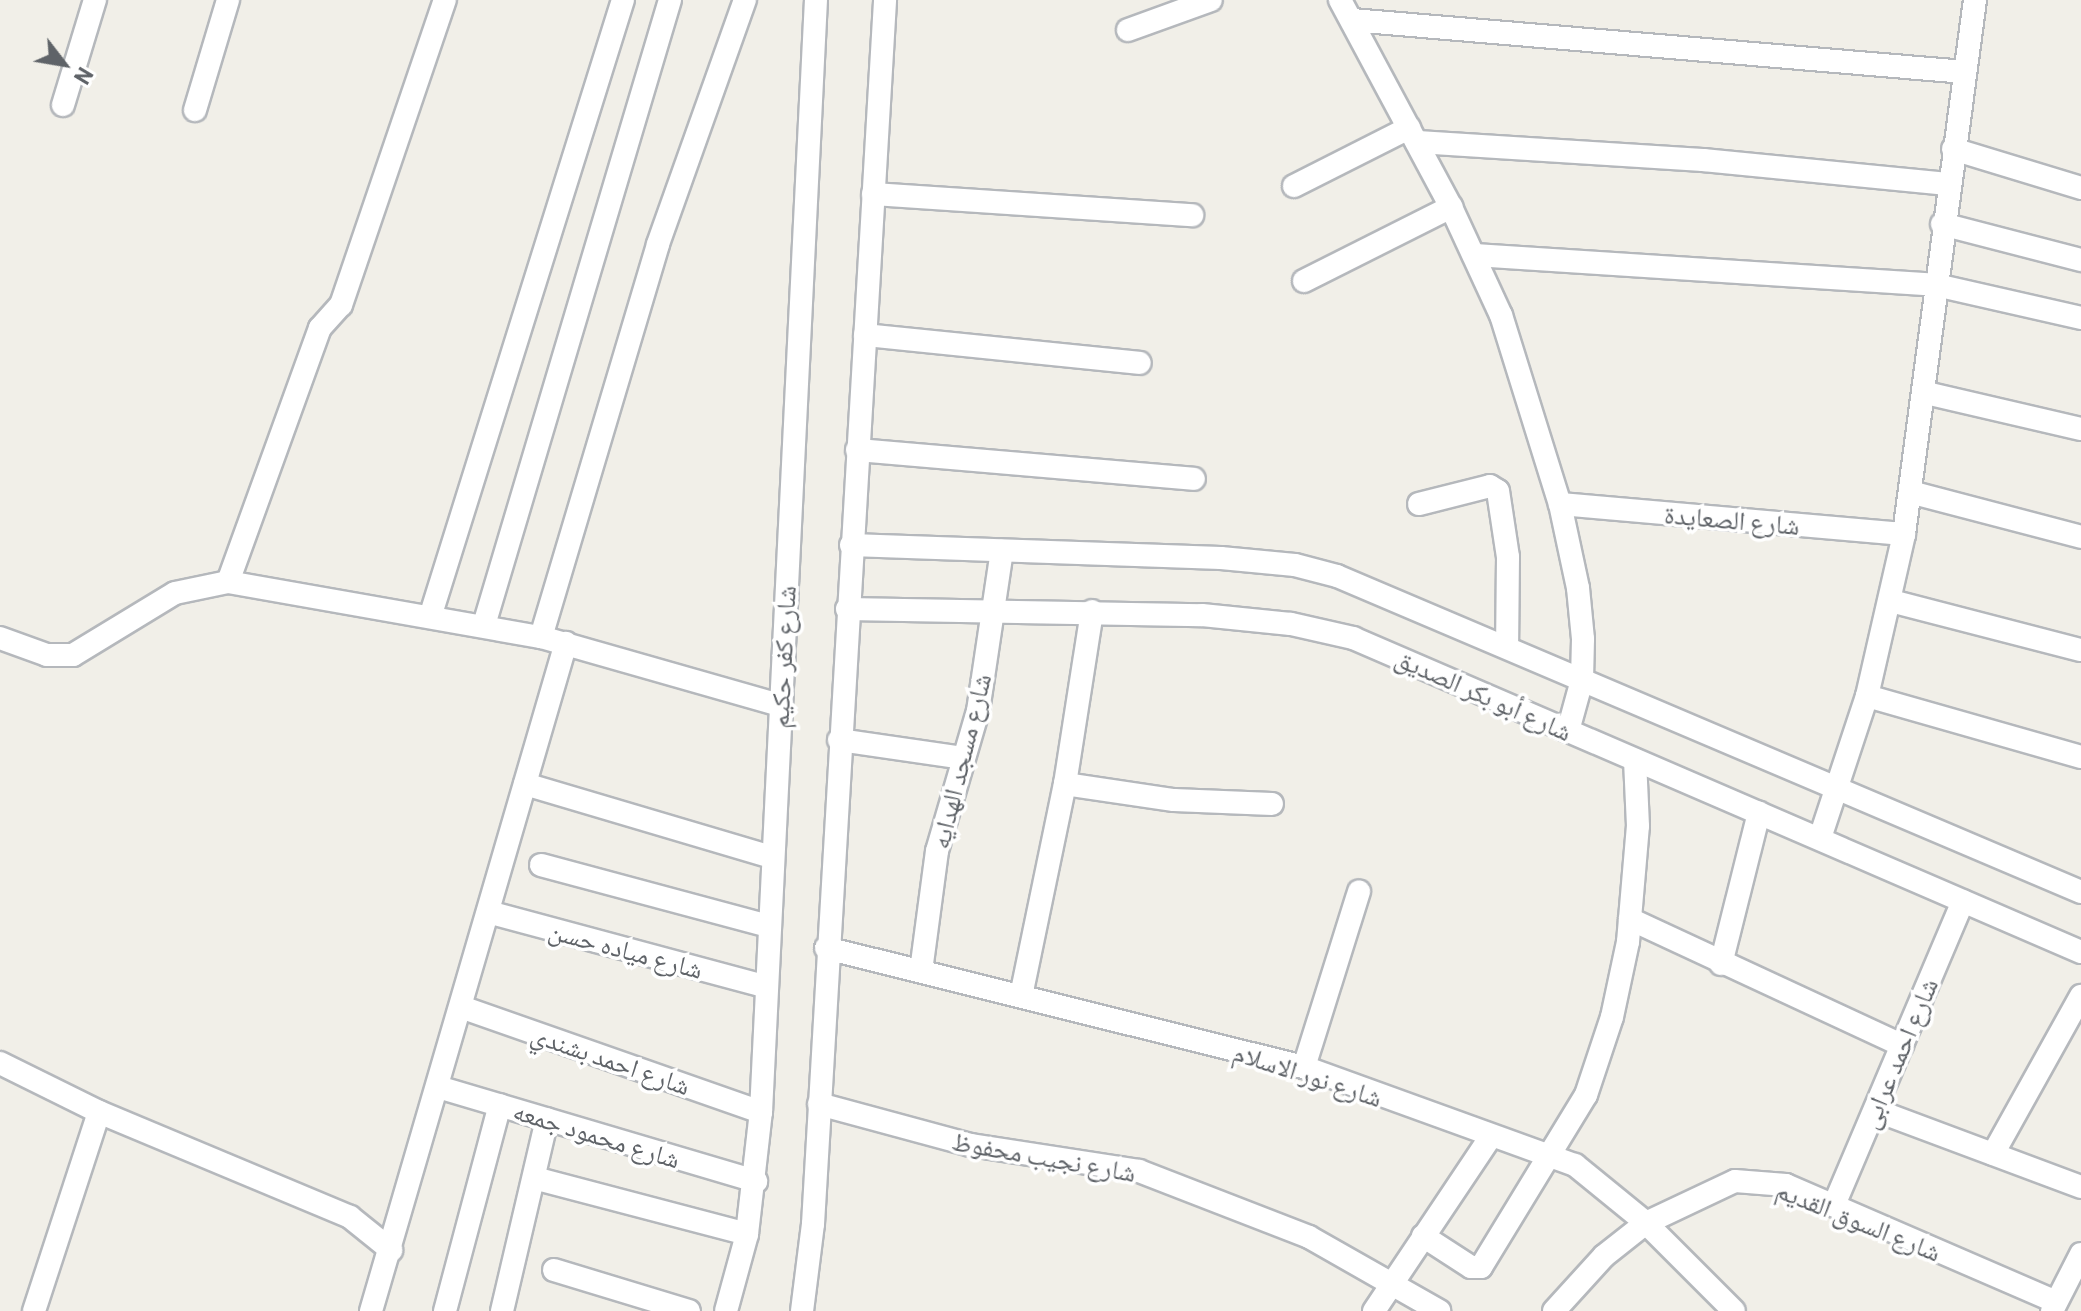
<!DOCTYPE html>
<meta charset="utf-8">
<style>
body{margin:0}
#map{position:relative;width:2081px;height:1311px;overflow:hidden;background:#f1efe8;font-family:Barlow,"Noto Naskh Arabic",sans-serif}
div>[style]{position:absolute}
.roads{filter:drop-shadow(2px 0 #b5b8bc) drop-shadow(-2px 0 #b5b8bc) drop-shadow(0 2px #b5b8bc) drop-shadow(0 -2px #b5b8bc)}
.minor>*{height:22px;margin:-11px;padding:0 11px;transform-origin:11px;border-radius:11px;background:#fff}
span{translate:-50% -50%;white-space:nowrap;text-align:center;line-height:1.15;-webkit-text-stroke:7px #fff;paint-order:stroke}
.street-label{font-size:26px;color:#5f6368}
.north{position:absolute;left:24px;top:24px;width:80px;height:80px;-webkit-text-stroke:6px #fff;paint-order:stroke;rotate:121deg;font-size:22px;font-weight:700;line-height:32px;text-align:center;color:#5f6368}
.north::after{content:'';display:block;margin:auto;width:28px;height:36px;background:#5f6368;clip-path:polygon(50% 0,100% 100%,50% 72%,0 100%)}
</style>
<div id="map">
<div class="roads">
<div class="minor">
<div style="left:1340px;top:0;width:235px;rotate:61.8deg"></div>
<div style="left:1451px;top:207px;width:119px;rotate:65.2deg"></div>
<div style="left:1501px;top:315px;width:198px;rotate:72.7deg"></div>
<div style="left:1560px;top:504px;width:86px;rotate:77.9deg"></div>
<div style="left:1578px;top:588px;width:51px;rotate:84.4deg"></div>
<div style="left:1583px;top:639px;width:41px;rotate:91.4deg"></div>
<div style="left:1582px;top:680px;width:53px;rotate:105.4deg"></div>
<div style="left:1352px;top:20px;width:615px;rotate:4.85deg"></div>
<div style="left:1128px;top:30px;width:88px;rotate:-19.9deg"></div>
<div style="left:63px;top:105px;width:110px;rotate:-73.1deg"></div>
<div style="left:195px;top:110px;width:115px;rotate:-73.3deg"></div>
<div style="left:1417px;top:142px;width:287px;rotate:3.6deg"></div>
<div style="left:1703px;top:160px;width:246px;rotate:5.6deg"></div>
<div style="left:1953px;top:149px;width:134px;rotate:16.9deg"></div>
<div style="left:1294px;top:186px;width:129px;rotate:-26.8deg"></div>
<div style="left:873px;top:194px;width:320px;rotate:3.8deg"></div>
<div style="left:1942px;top:224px;width:144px;rotate:14.5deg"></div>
<div style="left:1474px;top:255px;width:463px;rotate:3.7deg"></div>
<div style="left:1936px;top:285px;width:149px;rotate:12.8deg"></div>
<div style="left:1304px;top:281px;width:165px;rotate:-26.7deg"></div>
<div style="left:865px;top:335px;width:276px;rotate:5.8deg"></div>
<div style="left:1926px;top:393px;width:159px;rotate:13.1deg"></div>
<div style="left:857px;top:450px;width:338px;rotate:4.9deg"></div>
<div style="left:1910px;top:492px;width:177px;rotate:14.7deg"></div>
<div style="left:1419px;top:504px;width:73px;rotate:-14.2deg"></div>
<div style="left:1490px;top:486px;width:9px;rotate:32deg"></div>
<div style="left:1498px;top:491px;width:67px;rotate:81.4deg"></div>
<div style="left:1508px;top:557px;width:89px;rotate:90.6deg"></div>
<div style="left:1560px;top:504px;width:345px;rotate:5deg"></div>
<div style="left:851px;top:545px;width:370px;rotate:2deg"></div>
<div style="left:1221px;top:558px;width:74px;rotate:5.4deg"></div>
<div style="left:1295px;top:565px;width:43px;rotate:14.7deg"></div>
<div style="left:1337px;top:576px;width:808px;rotate:23.01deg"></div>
<div style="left:228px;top:582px;width:270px;rotate:-70.1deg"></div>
<div style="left:320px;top:328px;width:31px;rotate:-48deg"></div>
<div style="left:341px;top:305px;width:322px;rotate:-71.2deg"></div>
<div style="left:1891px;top:601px;width:196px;rotate:14.5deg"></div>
<div style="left:847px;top:609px;width:355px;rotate:1deg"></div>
<div style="left:1202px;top:615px;width:89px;rotate:5.8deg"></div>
<div style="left:1291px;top:624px;width:64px;rotate:12.7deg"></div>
<div style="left:1353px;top:638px;width:793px;rotate:23.33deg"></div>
<div style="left:431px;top:614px;width:643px;rotate:-72.64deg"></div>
<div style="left:484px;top:625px;width:652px;rotate:-73.43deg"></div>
<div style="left:541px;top:637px;width:410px;rotate:-73.4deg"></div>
<div style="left:658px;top:244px;width:259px;rotate:-70.4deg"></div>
<div style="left:0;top:638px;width:50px;rotate:19.9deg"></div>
<div style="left:47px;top:655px;width:26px"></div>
<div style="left:73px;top:655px;width:119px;rotate:-31.3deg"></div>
<div style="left:175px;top:593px;width:54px;rotate:-11.7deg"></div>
<div style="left:228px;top:582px;width:318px;rotate:10deg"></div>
<div style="left:541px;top:637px;width:248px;rotate:15.9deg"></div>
<div style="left:1867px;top:696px;width:223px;rotate:15.9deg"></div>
<div style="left:839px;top:740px;width:126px;rotate:8.2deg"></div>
<div style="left:525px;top:784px;width:257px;rotate:16.5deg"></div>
<div style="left:1065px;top:784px;width:110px;rotate:8.4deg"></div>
<div style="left:1174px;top:800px;width:98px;rotate:2.3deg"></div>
<div style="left:1820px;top:838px;width:150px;rotate:-71.7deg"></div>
<div style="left:1867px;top:696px;width:166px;rotate:-77.1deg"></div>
<div style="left:1904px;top:534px;width:539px;rotate:-82.43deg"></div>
<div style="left:541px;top:865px;width:235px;rotate:15deg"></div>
<div style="left:488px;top:912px;width:286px;rotate:15deg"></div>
<div style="left:1630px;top:919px;width:300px;rotate:24.9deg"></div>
<div style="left:826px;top:948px;width:493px;rotate:14deg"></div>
<div style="left:1304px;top:1067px;width:288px;rotate:19.9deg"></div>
<div style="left:1575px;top:1165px;width:92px;rotate:39.2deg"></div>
<div style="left:1646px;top:1223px;width:124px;rotate:45deg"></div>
<div style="left:1721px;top:964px;width:156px;rotate:-75.9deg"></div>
<div style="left:921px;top:971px;width:121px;rotate:-82.4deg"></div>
<div style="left:937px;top:851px;width:146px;rotate:-73.7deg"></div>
<div style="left:978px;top:711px;width:162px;rotate:-81.5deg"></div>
<div style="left:1021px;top:996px;width:217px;rotate:-78.3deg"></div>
<div style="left:1065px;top:784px;width:175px;rotate:-81.1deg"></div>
<div style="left:461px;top:1007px;width:318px;rotate:19.3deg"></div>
<div style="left:0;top:1063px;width:110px;rotate:26.3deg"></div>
<div style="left:99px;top:1112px;width:272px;rotate:22.7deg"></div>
<div style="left:350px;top:1217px;width:53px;rotate:38.8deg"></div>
<div style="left:1304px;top:1067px;width:184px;rotate:-72.6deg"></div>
<div style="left:438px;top:1087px;width:332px;rotate:16.5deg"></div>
<div style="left:819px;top:1104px;width:157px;rotate:15.1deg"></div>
<div style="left:971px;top:1145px;width:170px;rotate:8.8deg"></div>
<div style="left:1139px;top:1171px;width:182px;rotate:21.2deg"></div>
<div style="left:1309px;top:1237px;width:150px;rotate:29.6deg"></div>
<div style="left:1875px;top:1110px;width:220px;rotate:20.5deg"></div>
<div style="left:1993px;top:1154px;width:181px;rotate:-60.9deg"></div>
<div style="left:534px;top:1178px;width:220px;rotate:14.7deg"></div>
<div style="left:1834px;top:1205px;width:330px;rotate:-67deg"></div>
<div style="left:1423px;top:1236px;width:57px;rotate:32.9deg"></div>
<div style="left:1471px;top:1267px;width:10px"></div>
<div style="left:1481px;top:1267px;width:202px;rotate:-58.6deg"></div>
<div style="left:1586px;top:1095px;width:82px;rotate:-71.6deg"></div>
<div style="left:1612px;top:1017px;width:77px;rotate:-78deg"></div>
<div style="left:1628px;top:942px;width:116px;rotate:-85.1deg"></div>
<div style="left:1638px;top:826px;width:66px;rotate:-92.6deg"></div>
<div style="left:554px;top:1270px;width:141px;rotate:16.9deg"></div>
<div style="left:34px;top:1311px;width:209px;rotate:-71.9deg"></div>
<div style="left:371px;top:1311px;width:696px;rotate:-73.73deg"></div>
<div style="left:445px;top:1311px;width:213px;rotate:-75.1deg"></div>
<div style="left:502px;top:1311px;width:197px;rotate:-76.8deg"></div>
<div style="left:726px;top:1311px;width:80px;rotate:-74.7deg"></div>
<div style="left:747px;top:1234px;width:123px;rotate:-83.5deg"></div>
<div style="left:761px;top:1112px;width:1113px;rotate:-87.17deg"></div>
<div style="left:802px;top:1311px;width:88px;rotate:-82.8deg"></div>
<div style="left:813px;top:1224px;width:1226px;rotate:-86.63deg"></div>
<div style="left:1374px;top:1311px;width:208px;rotate:-56.2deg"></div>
<div style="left:1554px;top:1311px;width:74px;rotate:-47.7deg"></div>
<div style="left:1604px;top:1256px;width:53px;rotate:-38.2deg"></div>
<div style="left:1646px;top:1223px;width:98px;rotate:-25.3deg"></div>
<div style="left:1735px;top:1181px;width:51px;rotate:4.5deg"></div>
<div style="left:1786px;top:1185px;width:294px;rotate:23.4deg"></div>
<div style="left:2052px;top:1311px;width:64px;rotate:-63deg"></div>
</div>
</div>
<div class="street-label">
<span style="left:1732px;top:519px;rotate:5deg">شارع الصعايدة</span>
<span style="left:782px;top:657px;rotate:-87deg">شارع كفر حكيم</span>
<span style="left:1484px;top:694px;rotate:24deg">شارع أبو بكر الصديق</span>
<span style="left:960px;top:761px;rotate:-76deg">شارع مسجد الهدايه</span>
<span style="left:626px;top:949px;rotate:15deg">شارع مياده حسن</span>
<span style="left:1898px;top:1053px;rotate:-67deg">شارع احمد عرابى</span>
<span style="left:611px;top:1059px;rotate:19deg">شارع احمد بشندي</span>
<span style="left:1308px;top:1074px;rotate:18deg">شارع نور الاسلام</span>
<span style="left:597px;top:1134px;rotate:17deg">شارع محمود جمعه</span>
<span style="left:1044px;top:1156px;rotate:10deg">شارع نجيب محفوظ</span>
<span style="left:1859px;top:1220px;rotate:22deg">شارع السوق القديم</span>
</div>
<div class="north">N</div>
</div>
